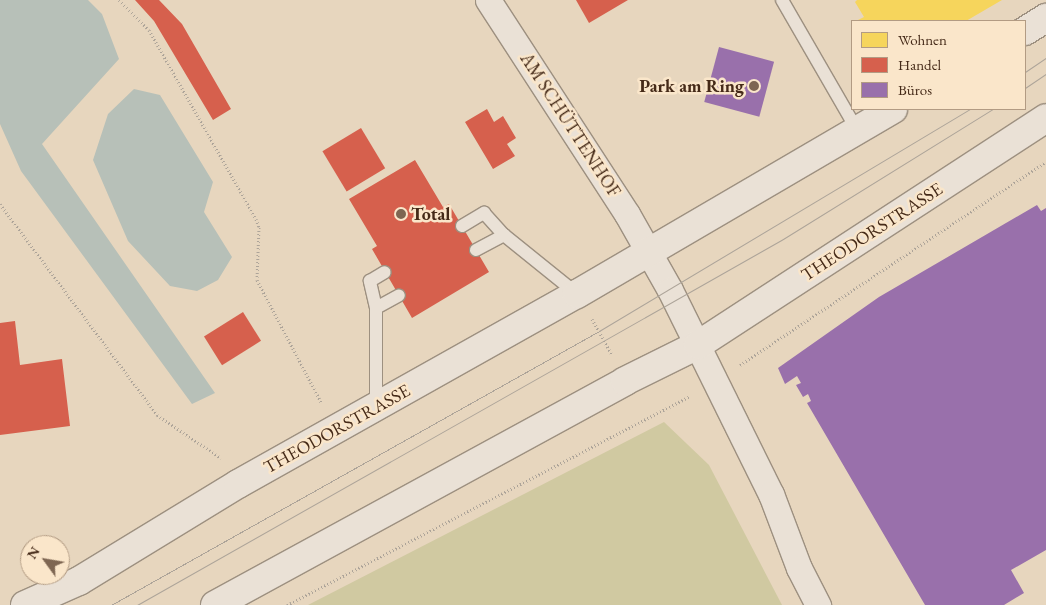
<!DOCTYPE html>
<meta charset="utf-8">
<style>
body{margin:0}
#map{position:relative;width:1046px;height:605px;overflow:hidden;background:#e7d6be;font-family:"EB Garamond",serif}
div>[style]{position:absolute}
.green>*{inset:0;background:#d0c9a1}
.water>*{inset:0;background:#b7c0b8}
.homes>*{inset:0;background:#f6d55c}
.shops>*{inset:0;background:#d6604d;transform-origin:0 0}
.offices>*{inset:0;background:#9970ab;transform-origin:0 0}
.path>*{height:3px;margin-top:-1.5px;transform-origin:0;background:repeating-linear-gradient(90deg,#ada499 0 1px,transparent 0 3.5px)}
.roads{filter:drop-shadow(1px 0 #9d9080) drop-shadow(-1px 0 #9d9080) drop-shadow(0 1px #9d9080) drop-shadow(0 -1px #9d9080)}
.service>*{height:12px;margin:-6px;padding:0 6px;transform-origin:6px;border-radius:6px;background:#eae1d6}
.minor>*{height:25px;margin:-12.5px;padding:0 12.5px;transform-origin:12.5px;border-radius:12.5px;background:#eae1d6}
.secondary>*{height:28px;margin:-14px;padding:0 14px;transform-origin:14px;border-radius:14px;background:#eae1d6}
.tram>*{height:1px;margin:-0.5px;padding:0 0.5px;transform-origin:0.5px;border-radius:0.5px;background:#ada499}
.dots>*{width:14px;height:14px;translate:-50% -50%;box-sizing:border-box;border:2px solid #fae6ca;border-radius:50%}
span{translate:-50% -50%;white-space:nowrap;text-align:center;line-height:1.15;-webkit-text-stroke:5px #fae6ca;paint-order:stroke}
.poi-label{font-size:18px;color:#452a18;font-weight:700}
.right{translate:-100% -50%;text-align:right}
.left{translate:0 -50%;text-align:left}
.street-label{font-size:18px;color:#452a18}
.legend{position:absolute;left:851px;top:20px;width:175px;height:90px;box-sizing:border-box;background:#fae6ca;border:1px solid #b29b83;margin:0;padding:6px 9px;list-style:none;font-size:15px;color:#452a18}
.legend li{display:flex;align-items:center;gap:10px;height:25px}
.legend b{width:25px;border:1px solid #b29b83}
.north{position:absolute;left:20px;top:535px;width:50px;height:50px;box-sizing:border-box;background:#fae6ca;border:1px solid #b29b83;border-radius:50%;rotate:302deg;font-size:14px;font-weight:700;line-height:20px;text-align:center;color:#452a18}
.north::after{content:'';display:block;margin:auto;width:18px;height:22px;background:#7e6652;clip-path:polygon(50% 0,100% 100%,50% 72%,0 100%)}
</style>
<div id="map">
<div class="green">
<div style="clip-path:polygon(664px 422px,709px 465px,782px 605px,308px 605px)"></div>
</div>
<div class="water">
<div style="clip-path:polygon(0 0,88px 0,102px 14px,119px 59px,42px 144px,215px 393px,192px 404px,21px 171px,0 124px)"></div>
<div style="clip-path:polygon(134px 89px,160px 95px,213px 182px,204px 212px,232px 257px,218px 280px,197px 291px,170px 286px,128px 241px,93px 160px,108px 114px)"></div>
</div>
<div class="homes">
<div style="clip-path:polygon(857px 0,1002px 0,966px 21px,856px 21px,864px 17px,855px 2px)"></div>
</div>
<div class="shops">
<div style="clip-path:polygon(135px 0,159px 0,182px 24px,231px 109px,213px 120px,154px 21px)"></div>
<div style="clip-path:polygon(576px 0,628px 0,589px 23px)"></div>
<div style="clip-path:polygon(487px 109px,494px 122px,503px 116px,516px 138px,507px 144px,515px 156px,493px 169px,465px 122px)"></div>
<div style="left:361px;top:128px;width:47px;height:45px;rotate:59deg"></div>
<div style="clip-path:polygon(415px 160px,443px 207px,449px 204px,489px 272px,412px 318px,372px 249px,377px 246px,349px 199px)"></div>
<div style="left:243px;top:312px;width:34px;height:46px;rotate:58deg"></div>
<div style="clip-path:polygon(15px 321px,20px 365px,62px 359px,70px 426px,0 435px,0 323px)"></div>
</div>
<div class="offices">
<div style="left:719px;top:47px;width:57px;height:57px;rotate:15deg"></div>
<div style="clip-path:polygon(1037px 205px,1041px 211px,1046px 208px,1046px 550px,1011px 570px,1024px 593px,1004px 605px,925px 605px,807px 403px,811px 401px,808px 394px,803px 397px,796px 385px,801px 383px,797px 376px,785px 384px,778px 368px,879px 297px)"></div>
</div>
<div class="path">
<div style="left:119px;top:0;width:42px;rotate:45deg"></div>
<div style="left:149px;top:30px;width:217px;rotate:60.5deg"></div>
<div style="left:256px;top:219px;width:9px;rotate:69deg"></div>
<div style="left:259px;top:227px;width:53px;rotate:92.2deg"></div>
<div style="left:257px;top:280px;width:138px;rotate:62.3deg"></div>
<div style="left:0;top:204px;width:263px;rotate:53.3deg"></div>
<div style="left:157px;top:415px;width:77px;rotate:33.9deg"></div>
<div style="left:592px;top:319px;width:41px;rotate:60.9deg"></div>
<div style="left:740px;top:365px;width:367px;rotate:-33.6deg"></div>
<div style="left:287px;top:605px;width:454px;rotate:-27.4deg"></div>
</div>
<div class="roads">
<div class="service">
<div style="left:782px;top:0;width:150px;rotate:60deg"></div>
<div style="left:462px;top:226px;width:26px;rotate:-31deg"></div>
<div style="left:484px;top:213px;width:30px;rotate:48deg"></div>
<div style="left:476px;top:250px;width:32px;rotate:-28deg"></div>
<div style="left:504px;top:235px;width:94px;rotate:38.9deg"></div>
<div style="left:376px;top:308px;width:28px;rotate:-103deg"></div>
<div style="left:370px;top:281px;width:17px;rotate:-31deg"></div>
<div style="left:376px;top:407px;width:99px;rotate:-90deg"></div>
<div style="left:376px;top:308px;width:26px;rotate:-29deg"></div>
</div>
<div class="minor">
<div style="left:488px;top:0;width:255px;rotate:57deg"></div>
<div style="left:627px;top:214px;width:87px;rotate:60.5deg"></div>
<div style="left:670px;top:290px;width:228px;rotate:63.7deg"></div>
<div style="left:771px;top:494px;width:79px;rotate:69.3deg"></div>
<div style="left:799px;top:568px;width:42px;rotate:62.8deg"></div>
</div>
<div class="secondary">
<div style="left:1025px;top:31px;width:25px;rotate:-32deg"></div>
<div style="left:25px;top:605px;width:59px;rotate:-24deg"></div>
<div style="left:79px;top:581px;width:186px;rotate:-31.4deg"></div>
<div style="left:238px;top:484px;width:389px;rotate:-29.3deg"></div>
<div style="left:577px;top:294px;width:366px;rotate:-30.3deg"></div>
<div style="left:215px;top:605px;width:467px;rotate:-28.6deg"></div>
<div style="left:625px;top:381px;width:81px;rotate:-26.3deg"></div>
<div style="left:698px;top:345px;width:415px;rotate:-33.1deg"></div>
</div>
</div>
<div class="tram">
<div style="left:1025px;top:72px;width:25px;rotate:-34deg"></div>
<div style="left:1025px;top:88px;width:25px;rotate:-34deg"></div>
<div style="left:111px;top:605px;width:560px;rotate:-29.31deg"></div>
<div style="left:599px;top:331px;width:432px;rotate:-30.9deg"></div>
<div style="left:137px;top:605px;width:742px;rotate:-29.53deg"></div>
<div style="left:783px;top:239px;width:247px;rotate:-31.8deg"></div>
</div>
<div class="dots">
<div style="left:754px;top:86px;background:#7e6652"></div>
<div style="left:401px;top:214px;background:#7e6652"></div>
</div>
<div class="poi-label">
<span class="right" style="left:744px;top:86px">Park am Ring</span>
<span class="left" style="left:411px;top:214px">Total</span>
</div>
<div class="street-label">
<span style="left:570px;top:125px;rotate:57deg">AM SCHÜTTENHOF</span>
<span style="left:872px;top:232px;rotate:-33deg">THEODORSTRASSE</span>
<span style="left:337px;top:429px;rotate:-29deg">THEODORSTRASSE</span>
</div>
<ul class="legend">
<li><b style="height:14px;background:#f6d55c"></b>Wohnen</li>
<li><b style="height:14px;background:#d6604d"></b>Handel</li>
<li><b style="height:14px;background:#9970ab"></b>Büros</li>
</ul>
<div class="north">N</div>
</div>
